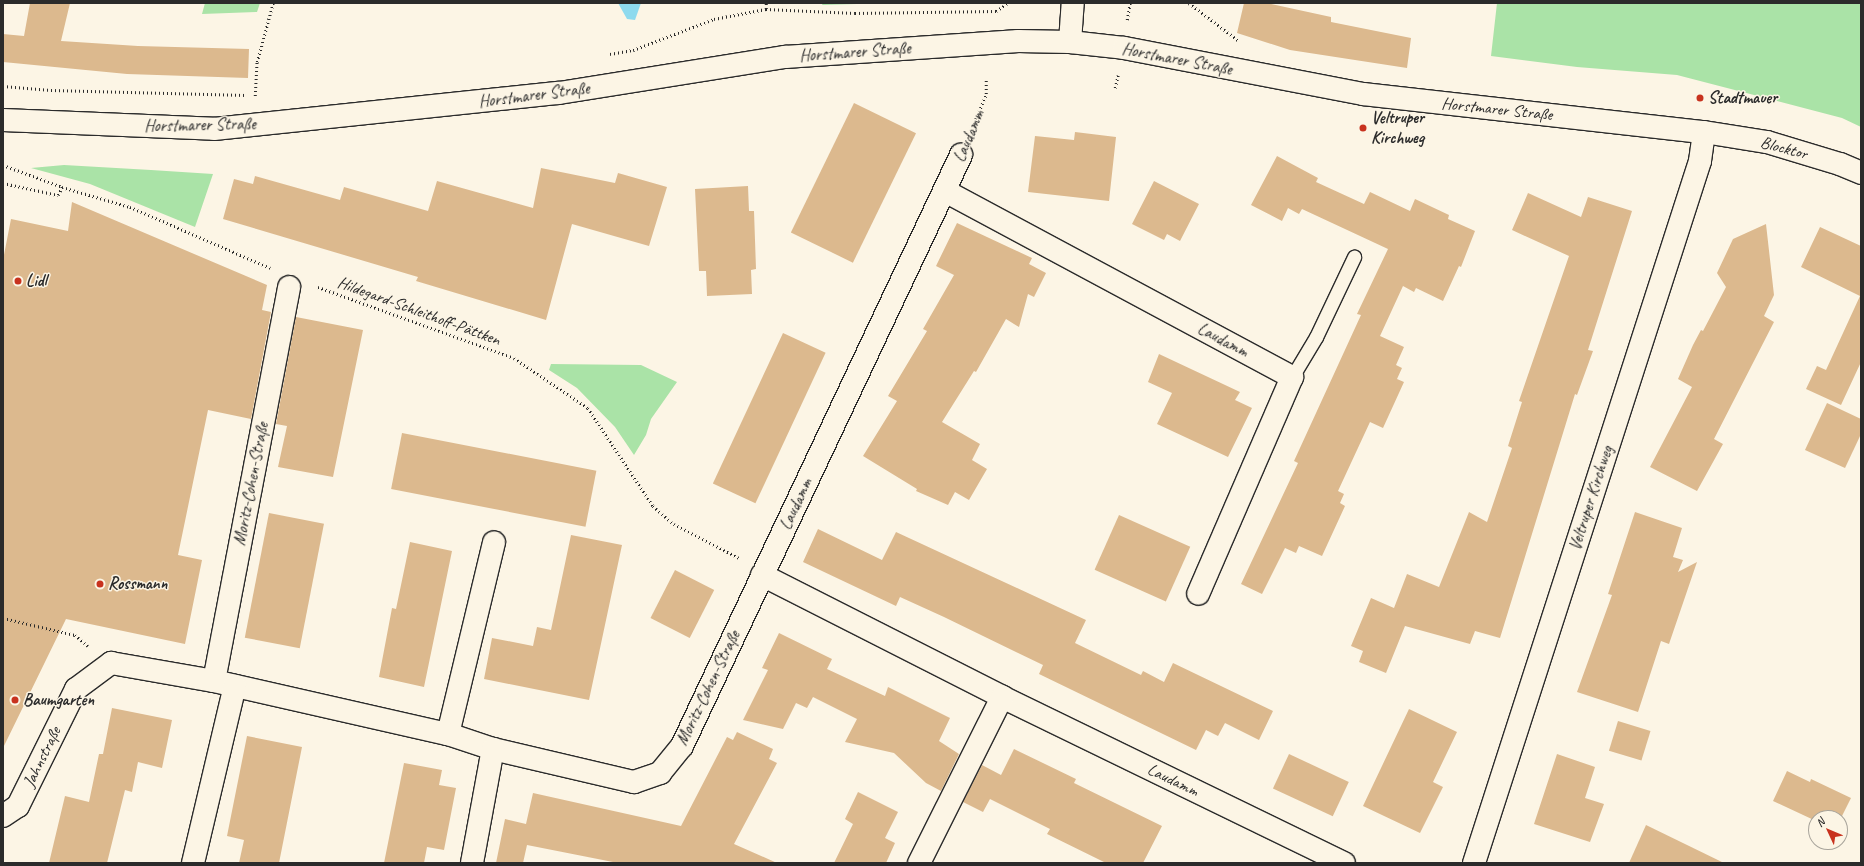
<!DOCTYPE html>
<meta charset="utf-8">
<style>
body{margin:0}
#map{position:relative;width:1864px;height:866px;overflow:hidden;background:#fcf5e5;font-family:Caveat,sans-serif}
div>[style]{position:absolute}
.green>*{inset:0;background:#aae3a7}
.water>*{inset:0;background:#8edaee}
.building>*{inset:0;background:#dcb98e;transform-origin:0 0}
.path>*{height:2.5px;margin-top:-1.25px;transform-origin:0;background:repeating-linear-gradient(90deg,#2b2b2b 0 1px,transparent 0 4px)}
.roads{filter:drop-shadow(1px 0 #2b2b2b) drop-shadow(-1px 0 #2b2b2b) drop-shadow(0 1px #2b2b2b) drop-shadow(0 -1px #2b2b2b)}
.service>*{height:13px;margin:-6.5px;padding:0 6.5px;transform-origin:6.5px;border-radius:6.5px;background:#fcf5e5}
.minor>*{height:22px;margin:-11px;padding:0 11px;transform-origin:11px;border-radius:11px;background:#fcf5e5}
.secondary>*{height:22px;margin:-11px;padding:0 11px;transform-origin:11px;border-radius:11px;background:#fcf5e5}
.dots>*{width:11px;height:11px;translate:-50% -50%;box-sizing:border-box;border:2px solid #fcf5e5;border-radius:50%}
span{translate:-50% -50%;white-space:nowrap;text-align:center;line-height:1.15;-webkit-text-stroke:3px #fcf5e5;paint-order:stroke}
.street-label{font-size:17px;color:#2b2b2b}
.poi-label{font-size:17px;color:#2b2b2b;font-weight:700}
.left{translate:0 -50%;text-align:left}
.frame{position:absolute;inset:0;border:4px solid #2b2b2b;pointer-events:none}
.north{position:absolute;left:1808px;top:810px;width:40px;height:40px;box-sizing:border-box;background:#fcf5e5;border:1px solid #a8a49b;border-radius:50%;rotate:314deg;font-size:11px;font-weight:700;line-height:16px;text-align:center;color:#2b2b2b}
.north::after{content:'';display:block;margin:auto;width:14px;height:18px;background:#c8321e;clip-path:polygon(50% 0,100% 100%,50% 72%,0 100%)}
</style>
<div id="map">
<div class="green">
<div style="clip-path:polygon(205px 3px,260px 3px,257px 12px,202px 14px)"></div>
<div style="clip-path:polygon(823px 3px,892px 3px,822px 5px)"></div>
<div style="clip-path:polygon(1497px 3px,1861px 3px,1861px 127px,1842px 118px,1677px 75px,1577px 67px,1491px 56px)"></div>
<div style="clip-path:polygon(64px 165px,151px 170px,213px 174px,195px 227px,90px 184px,31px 168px)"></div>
<div style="clip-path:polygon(551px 364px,641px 365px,677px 382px,651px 419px,646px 435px,634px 455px,615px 427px,577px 388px,549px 370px)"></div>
</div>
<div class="water">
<div style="clip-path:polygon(618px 3px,641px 3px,635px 20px,627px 19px)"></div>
</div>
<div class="building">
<div style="clip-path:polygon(30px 3px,70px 3px,61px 41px,138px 46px,249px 49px,248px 78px,127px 74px,3px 62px,3px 34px,24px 36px)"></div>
<div style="clip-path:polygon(1244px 3px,1266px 3px,1331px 17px,1331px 22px,1411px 38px,1407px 68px,1290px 50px,1237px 33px)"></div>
<div style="left:854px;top:103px;width:69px;height:144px;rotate:26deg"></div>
<div style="clip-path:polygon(1075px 132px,1116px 137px,1109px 201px,1028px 192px,1035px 136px,1074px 140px)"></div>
<div style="clip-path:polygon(1277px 156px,1318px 178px,1316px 182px,1364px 204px,1370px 192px,1410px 211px,1415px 199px,1449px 215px,1448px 219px,1475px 231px,1461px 267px,1459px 266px,1443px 301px,1416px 288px,1414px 292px,1403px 286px,1380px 336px,1404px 347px,1396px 365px,1402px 368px,1397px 379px,1404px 382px,1383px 428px,1370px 422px,1338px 491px,1344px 494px,1340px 503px,1345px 506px,1322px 556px,1299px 546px,1296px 553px,1285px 548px,1262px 594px,1241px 584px,1298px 463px,1294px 461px,1361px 315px,1357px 314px,1388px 249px,1302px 209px,1299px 214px,1288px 208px,1282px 221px,1251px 205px)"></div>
<div style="clip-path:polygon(541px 168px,615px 183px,618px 173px,667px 187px,649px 246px,572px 224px,546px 320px,416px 281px,418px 277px,223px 219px,234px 179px,253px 184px,255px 176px,340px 200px,344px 187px,428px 211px,437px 181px,533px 208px)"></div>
<div style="clip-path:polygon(1154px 181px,1199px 204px,1180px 241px,1167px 234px,1164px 240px,1132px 224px)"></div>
<div style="clip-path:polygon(748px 186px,749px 211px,754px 211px,756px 269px,751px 270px,752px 294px,707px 296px,706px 271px,699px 271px,695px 189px)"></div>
<div style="clip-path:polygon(1528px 193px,1581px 217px,1588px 197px,1632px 211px,1588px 350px,1593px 351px,1577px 395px,1575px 394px,1500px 638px,1475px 631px,1470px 644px,1405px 626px,1386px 673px,1359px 662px,1363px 651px,1351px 646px,1371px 598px,1394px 608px,1407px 574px,1439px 587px,1469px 512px,1487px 522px,1512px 448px,1508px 446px,1522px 402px,1519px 401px,1569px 256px,1512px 230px)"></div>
<div style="clip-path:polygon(72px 202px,267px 285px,262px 310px,271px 312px,251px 419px,208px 410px,178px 555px,202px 560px,185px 644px,66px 619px,3px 748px,3px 260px,11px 219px,68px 231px)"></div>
<div style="clip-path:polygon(957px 223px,1032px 258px,1029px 264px,1046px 273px,1034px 297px,1028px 294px,1019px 327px,1006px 319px,976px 372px,974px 371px,942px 422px,980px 444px,972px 460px,987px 469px,969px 500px,955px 492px,948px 505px,916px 491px,917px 489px,863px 456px,897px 401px,888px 396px,927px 331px,923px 329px,954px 275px,936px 266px)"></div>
<div style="clip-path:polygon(1766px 224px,1774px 295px,1764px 316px,1774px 322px,1714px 439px,1723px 444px,1697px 491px,1650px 467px,1692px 387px,1678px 379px,1693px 345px,1701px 330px,1703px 331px,1726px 287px,1717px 273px,1733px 239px)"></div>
<div style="clip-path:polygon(1820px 227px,1861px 246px,1861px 362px,1841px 405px,1806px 389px,1817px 366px,1826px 370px,1860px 296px,1801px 267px)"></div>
<div style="clip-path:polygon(296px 317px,363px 330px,333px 477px,278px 467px,287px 426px,276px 424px)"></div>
<div style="left:783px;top:333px;width:47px;height:166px;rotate:25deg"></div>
<div style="clip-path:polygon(1159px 354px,1240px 392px,1235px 400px,1252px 408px,1228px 457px,1157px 424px,1172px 393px,1148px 382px)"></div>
<div style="clip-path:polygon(1827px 403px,1861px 419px,1861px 434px,1845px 468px,1805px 450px)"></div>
<div style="left:402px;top:433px;width:198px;height:57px;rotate:11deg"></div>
<div style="clip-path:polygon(1635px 512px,1682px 528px,1673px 557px,1683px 560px,1678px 572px,1697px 562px,1669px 644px,1661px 641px,1638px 712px,1577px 692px,1612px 595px,1608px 594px)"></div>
<div style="left:269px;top:513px;width:56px;height:127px;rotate:11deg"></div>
<div style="left:1119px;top:515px;width:78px;height:60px;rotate:24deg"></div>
<div style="clip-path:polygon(818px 529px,882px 560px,896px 532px,1086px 620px,1075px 643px,1141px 675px,1143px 671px,1164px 682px,1173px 663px,1273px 711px,1259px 740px,1225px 723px,1218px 736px,1206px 730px,1196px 750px,1039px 674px,1043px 665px,944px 617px,900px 597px,896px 606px,803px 562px)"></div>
<div style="clip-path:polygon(571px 535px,622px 545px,589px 700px,484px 679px,492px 638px,533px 646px,537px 627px,551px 630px)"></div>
<div style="clip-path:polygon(410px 542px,452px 551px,424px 687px,379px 677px,392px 608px,396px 609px)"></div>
<div style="left:675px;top:570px;width:44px;height:54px;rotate:27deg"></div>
<div style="clip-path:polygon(779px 633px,832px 659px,827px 669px,885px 696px,888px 687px,950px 718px,939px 741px,959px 754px,941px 791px,926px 783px,894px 753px,845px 742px,857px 719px,813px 697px,807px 708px,796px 703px,783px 729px,743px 720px,768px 670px,762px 668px)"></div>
<div style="clip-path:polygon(112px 708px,172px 720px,162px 768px,138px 762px,132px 792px,125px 790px,107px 863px,49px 863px,65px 796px,89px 802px,99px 754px,103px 754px)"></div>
<div style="clip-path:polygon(1409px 709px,1457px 732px,1433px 782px,1443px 787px,1420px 833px,1363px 806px)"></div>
<div style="left:1618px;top:721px;width:34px;height:31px;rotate:17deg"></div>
<div style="clip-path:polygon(737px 732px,773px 749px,769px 759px,777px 763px,734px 844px,777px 863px,618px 863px,527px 845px,523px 863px,496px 863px,505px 819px,526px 824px,533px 793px,681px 826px,727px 737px,733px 740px)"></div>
<div style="clip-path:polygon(247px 736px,302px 747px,279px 863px,239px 863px,244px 840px,227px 836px)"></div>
<div style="clip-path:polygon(1014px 749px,1076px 779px,1074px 783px,1162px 826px,1143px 863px,1106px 863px,1047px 834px,1050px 829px,990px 799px,983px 812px,963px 802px,982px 765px,1001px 775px)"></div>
<div style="left:1289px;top:754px;width:66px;height:38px;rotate:25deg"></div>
<div style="clip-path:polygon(1557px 754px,1595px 767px,1585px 798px,1604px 804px,1590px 842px,1534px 824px)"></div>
<div style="clip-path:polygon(404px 763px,442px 770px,439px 785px,456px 788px,444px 850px,427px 847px,424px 863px,384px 863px)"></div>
<div style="clip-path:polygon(1787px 771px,1810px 782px,1811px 779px,1851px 798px,1840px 820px,1840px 818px,1816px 818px,1816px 821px,1773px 801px)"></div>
<div style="clip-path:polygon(858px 792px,898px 812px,885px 838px,895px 843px,886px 863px,834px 863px,853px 824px,845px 819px)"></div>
<div style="clip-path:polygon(1646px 825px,1724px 863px,1629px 863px)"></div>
</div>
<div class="path">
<div style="left:1189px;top:3px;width:63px;rotate:37.2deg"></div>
<div style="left:766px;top:9px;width:6px;rotate:-90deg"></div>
<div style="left:1127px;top:20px;width:17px;rotate:-80deg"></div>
<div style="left:610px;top:54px;width:23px;rotate:-10deg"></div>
<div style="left:633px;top:50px;width:87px;rotate:-20.9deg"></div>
<div style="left:714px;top:19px;width:53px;rotate:-10.9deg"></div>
<div style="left:766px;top:9px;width:89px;rotate:2.6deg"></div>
<div style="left:855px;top:13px;width:141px;rotate:-0.8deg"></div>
<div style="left:996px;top:11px;width:14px;rotate:-34deg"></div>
<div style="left:3px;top:86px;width:48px;rotate:4.8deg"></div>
<div style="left:51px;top:90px;width:195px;rotate:1.5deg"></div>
<div style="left:1115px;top:88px;width:13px;rotate:-77deg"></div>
<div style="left:255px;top:96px;width:34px;rotate:-87deg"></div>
<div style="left:257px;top:62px;width:61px;rotate:-74.8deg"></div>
<div style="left:971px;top:130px;width:39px;rotate:-67deg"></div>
<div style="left:986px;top:94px;width:14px;rotate:-90deg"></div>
<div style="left:3px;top:165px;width:63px;rotate:20.4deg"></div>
<div style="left:62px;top:187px;width:71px;rotate:16.4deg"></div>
<div style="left:130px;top:207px;width:153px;rotate:23.5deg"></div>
<div style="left:3px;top:183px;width:56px;rotate:12.3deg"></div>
<div style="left:58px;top:195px;width:9px;rotate:-63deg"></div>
<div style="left:318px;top:287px;width:208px;rotate:19.9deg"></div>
<div style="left:514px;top:358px;width:89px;rotate:34deg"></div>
<div style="left:588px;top:408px;width:118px;rotate:56.4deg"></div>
<div style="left:653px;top:506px;width:28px;rotate:41deg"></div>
<div style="left:674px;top:524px;width:73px;rotate:27.6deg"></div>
<div style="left:3px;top:618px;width:74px;rotate:13.3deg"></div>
<div style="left:75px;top:635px;width:17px;rotate:40deg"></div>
</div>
<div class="roads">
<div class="service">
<div style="left:1292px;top:377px;width:47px;rotate:-59deg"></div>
<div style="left:1316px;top:337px;width:89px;rotate:-64.6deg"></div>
</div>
<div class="minor">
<div style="left:1070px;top:42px;width:39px;rotate:-86deg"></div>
<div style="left:945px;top:191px;width:394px;rotate:28.2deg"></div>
<div style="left:1292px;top:377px;width:236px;rotate:113.4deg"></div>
<div style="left:762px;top:575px;width:269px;rotate:26.9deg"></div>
<div style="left:1002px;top:697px;width:380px;rotate:25.9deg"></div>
<div style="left:214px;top:681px;width:401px;rotate:-79.2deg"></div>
<div style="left:448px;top:734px;width:197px;rotate:-76.5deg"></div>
<div style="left:3px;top:816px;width:18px;rotate:-34deg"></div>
<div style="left:18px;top:806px;width:131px;rotate:-63.6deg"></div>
<div style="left:76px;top:689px;width:44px;rotate:-36.6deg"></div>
<div style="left:111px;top:663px;width:105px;rotate:9.9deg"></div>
<div style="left:214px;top:681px;width:240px;rotate:12.8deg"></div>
<div style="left:448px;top:734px;width:47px;rotate:18.4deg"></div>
<div style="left:493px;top:749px;width:145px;rotate:13.2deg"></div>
<div style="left:634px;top:782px;width:28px;rotate:-19deg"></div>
<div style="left:660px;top:773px;width:35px;rotate:-51deg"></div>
<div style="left:682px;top:746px;width:654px;rotate:-64.73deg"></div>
<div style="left:193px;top:863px;width:182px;rotate:-76.7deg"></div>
<div style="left:472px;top:863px;width:116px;rotate:-79.6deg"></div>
<div style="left:919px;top:863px;width:186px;rotate:-63.4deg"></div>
<div style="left:1474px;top:863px;width:737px;rotate:-72.15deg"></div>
<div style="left:1700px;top:161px;width:29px;rotate:-82deg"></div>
</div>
<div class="secondary">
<div style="left:3px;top:120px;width:211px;rotate:2.4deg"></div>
<div style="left:214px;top:129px;width:347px;rotate:-6deg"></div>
<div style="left:559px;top:93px;width:229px;rotate:-9.1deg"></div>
<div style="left:785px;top:57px;width:234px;rotate:-3.9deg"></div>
<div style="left:1018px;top:41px;width:52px;rotate:1.1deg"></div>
<div style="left:1070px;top:42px;width:54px;rotate:6.3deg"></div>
<div style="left:1124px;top:48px;width:243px;rotate:10.9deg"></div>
<div style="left:1363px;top:94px;width:343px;rotate:6.4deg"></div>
<div style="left:1704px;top:132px;width:64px;rotate:9deg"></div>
<div style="left:1767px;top:142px;width:76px;rotate:16.8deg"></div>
<div style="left:1840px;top:164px;width:23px;rotate:23deg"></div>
</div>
</div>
<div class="dots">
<div style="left:1700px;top:98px;background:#c8321e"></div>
<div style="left:1363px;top:128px;background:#c8321e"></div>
<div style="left:18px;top:281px;background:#c8321e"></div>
<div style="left:100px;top:584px;background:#c8321e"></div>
<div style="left:15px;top:700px;background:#c8321e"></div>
</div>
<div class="street-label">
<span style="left:855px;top:52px;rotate:-4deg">Horstmarer Straße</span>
<span style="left:1177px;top:59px;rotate:11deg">Horstmarer Straße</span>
<span style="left:534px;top:95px;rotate:-7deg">Horstmarer Straße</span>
<span style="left:1497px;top:109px;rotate:6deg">Horstmarer Straße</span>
<span style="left:200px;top:125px;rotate:-1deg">Horstmarer Straße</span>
<span style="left:969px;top:136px;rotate:-67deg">Laudamm</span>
<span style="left:1784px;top:148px;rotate:15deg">Blocktor</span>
<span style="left:419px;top:311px;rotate:20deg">Hildegard-Schleithoff-Pättken</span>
<span style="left:1223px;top:340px;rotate:28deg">Laudamm</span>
<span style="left:251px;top:484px;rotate:-79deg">Moritz-Cohen-Straße</span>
<span style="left:1591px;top:498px;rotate:-72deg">Veltruper Kirchweg</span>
<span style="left:796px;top:504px;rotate:-65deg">Laudamm</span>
<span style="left:708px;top:688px;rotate:-64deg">Moritz-Cohen-Straße</span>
<span style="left:42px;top:757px;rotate:-64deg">Jahnstraße</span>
<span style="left:1173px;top:780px;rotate:26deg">Laudamm</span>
</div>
<div class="poi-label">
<span class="left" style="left:1708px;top:98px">Stadtmauer</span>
<span class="left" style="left:1371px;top:128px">Veltruper<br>Kirchweg</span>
<span class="left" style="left:26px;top:281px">Lidl</span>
<span class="left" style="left:108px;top:584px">Rossmann</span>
<span class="left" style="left:23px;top:700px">Baumgarten</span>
</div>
<div class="frame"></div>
<div class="north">N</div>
</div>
